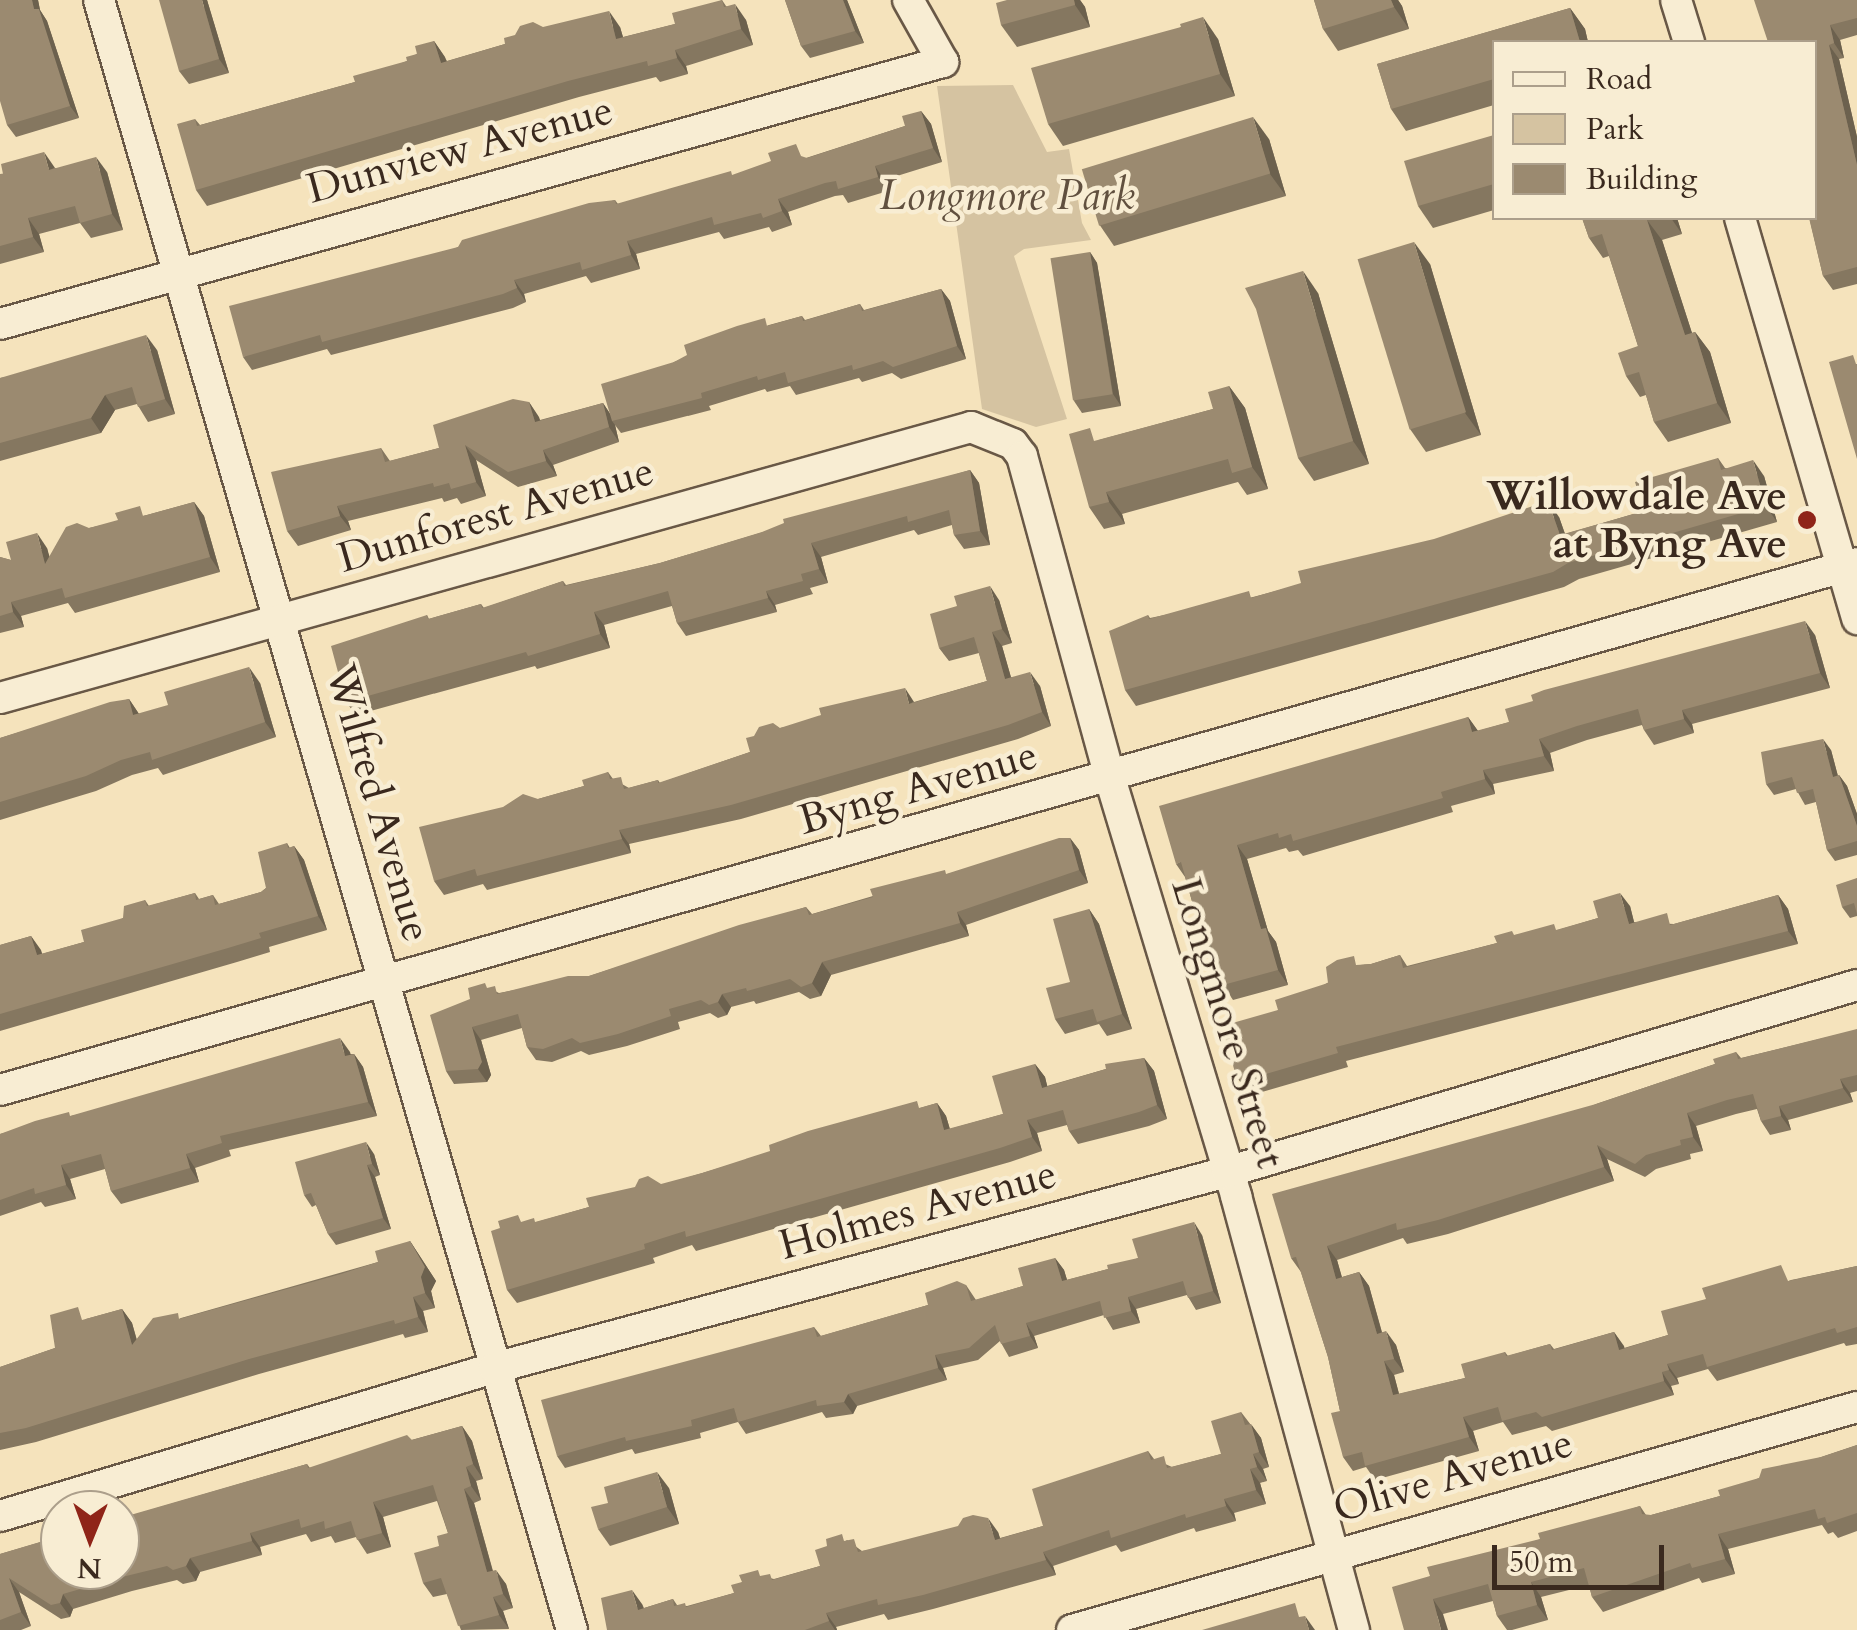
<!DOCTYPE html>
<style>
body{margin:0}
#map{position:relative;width:1857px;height:1630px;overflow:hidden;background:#f5e3bc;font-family:Cardo,serif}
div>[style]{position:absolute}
.green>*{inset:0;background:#d5c3a1}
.roads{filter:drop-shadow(2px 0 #695846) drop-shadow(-2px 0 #695846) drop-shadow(0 2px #695846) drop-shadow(0 -2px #695846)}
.minor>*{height:30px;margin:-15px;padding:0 15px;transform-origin:15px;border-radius:15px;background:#f8edd3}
.wall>*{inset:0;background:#857760}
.shaded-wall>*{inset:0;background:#6c614e}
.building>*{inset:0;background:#9b8a70;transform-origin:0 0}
.dots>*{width:28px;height:28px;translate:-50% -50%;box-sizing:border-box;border:5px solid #f8edd3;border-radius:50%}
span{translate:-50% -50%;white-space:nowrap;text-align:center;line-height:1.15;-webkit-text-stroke:9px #f8edd3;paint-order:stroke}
.street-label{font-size:42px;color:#3a291e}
.park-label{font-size:42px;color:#61503f;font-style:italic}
.poi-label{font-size:42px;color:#3a291e;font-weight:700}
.right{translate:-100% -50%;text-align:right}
.legend{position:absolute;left:1492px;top:40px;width:325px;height:180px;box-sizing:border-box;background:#f8edd3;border:2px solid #ac9f8b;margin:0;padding:12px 18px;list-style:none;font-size:30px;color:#3a291e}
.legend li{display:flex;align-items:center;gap:20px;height:50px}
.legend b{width:50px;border:2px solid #ac9f8b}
.north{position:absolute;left:40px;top:1490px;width:100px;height:100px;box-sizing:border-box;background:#f8edd3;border:2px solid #ac9f8b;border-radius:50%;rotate:181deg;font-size:28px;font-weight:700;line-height:40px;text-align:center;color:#3a291e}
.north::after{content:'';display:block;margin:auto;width:35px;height:45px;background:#8f2418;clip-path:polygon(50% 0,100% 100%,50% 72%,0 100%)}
.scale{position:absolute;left:1492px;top:1545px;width:172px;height:45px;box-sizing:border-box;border:5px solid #3a291e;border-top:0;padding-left:12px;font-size:30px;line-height:35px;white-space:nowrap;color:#3a291e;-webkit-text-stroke:8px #f8edd3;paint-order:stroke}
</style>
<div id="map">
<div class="green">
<div style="clip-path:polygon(1013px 85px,1047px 152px,1069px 149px,1082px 223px,1091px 240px,1024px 249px,1014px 256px,1067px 419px,1036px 427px,982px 409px,937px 86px)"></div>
</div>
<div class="roads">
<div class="minor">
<div style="left:99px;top:0;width:1697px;rotate:73.82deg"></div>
<div style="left:1676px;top:0;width:44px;rotate:72.8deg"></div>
<div style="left:1740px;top:218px;width:418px;rotate:73.7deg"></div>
<div style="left:0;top:324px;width:979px;rotate:-15.53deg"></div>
<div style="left:943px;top:62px;width:71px;rotate:-119.4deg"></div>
<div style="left:0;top:698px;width:1008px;rotate:-15.59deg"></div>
<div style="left:971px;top:427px;width:45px;rotate:22deg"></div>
<div style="left:1013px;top:444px;width:15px;rotate:53deg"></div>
<div style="left:1022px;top:456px;width:334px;rotate:74.7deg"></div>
<div style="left:1110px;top:778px;width:437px;rotate:73.2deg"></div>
<div style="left:1236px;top:1196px;width:450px;rotate:74.8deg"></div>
<div style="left:0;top:1090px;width:1930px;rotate:-15.84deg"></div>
<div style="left:0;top:1516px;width:516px;rotate:-16.68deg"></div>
<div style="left:494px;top:1368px;width:759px;rotate:-14.97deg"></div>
<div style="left:1227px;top:1172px;width:657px;rotate:-16.53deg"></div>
<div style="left:1072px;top:1630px;width:816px;rotate:-15.86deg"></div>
</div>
</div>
<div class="wall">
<div style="clip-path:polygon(0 0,38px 0,40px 10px,47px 21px,79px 118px,16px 137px,7px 125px)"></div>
<div style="clip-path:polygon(207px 0,229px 73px,189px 84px,179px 71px)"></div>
<div style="clip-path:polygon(722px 0,726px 6px,746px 20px,753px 45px,686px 66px,688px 74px,660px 82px,656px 77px,579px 97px,207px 206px,196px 190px,195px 119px,200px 125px,355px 82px,407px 61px,434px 41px,447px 61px,505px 44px,543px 27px,620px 27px,623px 37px,675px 24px)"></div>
<div style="clip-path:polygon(785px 0,847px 0,864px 43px,810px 58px,801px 46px)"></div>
<div style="clip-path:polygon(1007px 0,1080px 0,1085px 7px,1090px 27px,1017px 47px,1001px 25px)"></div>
<div style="clip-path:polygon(1314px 0,1398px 0,1402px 6px,1409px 29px,1338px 51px,1323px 29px)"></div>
<div style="clip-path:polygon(1857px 0,1857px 35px,1840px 40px,1844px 58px,1839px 59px,1857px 137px,1857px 284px,1833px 290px,1823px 276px,1768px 42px)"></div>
<div style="clip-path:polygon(1570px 8px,1585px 29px,1588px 42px,1494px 42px,1494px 105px,1406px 131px,1391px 109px,1377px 64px)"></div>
<div style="clip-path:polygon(1181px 27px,1218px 39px,1235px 96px,1063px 146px,1048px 124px)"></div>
<div style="clip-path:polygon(921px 111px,931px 124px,942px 162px,884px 180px,888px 191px,848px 203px,843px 195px,835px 196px,788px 212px,792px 225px,772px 232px,769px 227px,724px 239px,719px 232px,636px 254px,640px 269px,591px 283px,586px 276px,524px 294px,526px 302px,513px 308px,331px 355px,327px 349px,252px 370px,243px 357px,458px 247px,615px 200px,618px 204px,806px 158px,905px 126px)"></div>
<div style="clip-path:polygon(1494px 135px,1494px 210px,1433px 228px,1418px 206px)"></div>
<div style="clip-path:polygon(1269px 139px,1286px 196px,1114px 246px,1099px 224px)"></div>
<div style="clip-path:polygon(55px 168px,107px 172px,123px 230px,91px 238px,80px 223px,39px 234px,44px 252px,0 264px,0 174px)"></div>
<div style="clip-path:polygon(1582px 218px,1677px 218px,1682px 234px,1662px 240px,1692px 333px,1695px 332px,1710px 352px,1731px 423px,1668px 442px,1654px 422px,1646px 395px,1640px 397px,1626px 376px,1638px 346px,1609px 256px,1603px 258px,1589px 238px)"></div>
<div style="clip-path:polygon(1090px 252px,1097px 263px,1121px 406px,1082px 413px,1074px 401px)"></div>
<div style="clip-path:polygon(1430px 264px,1481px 435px,1426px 452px,1410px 429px)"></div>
<div style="clip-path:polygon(941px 289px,950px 301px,966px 359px,901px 379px,892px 373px,862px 382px,859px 378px,796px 395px,790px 386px,767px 392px,765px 389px,709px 406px,711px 410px,621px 433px,615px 425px,619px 442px,553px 465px,557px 476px,518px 487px,476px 460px,486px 496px,461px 504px,457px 498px,444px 502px,442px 498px,348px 521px,351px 530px,298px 546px,287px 531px,381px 448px,390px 461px,439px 448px,529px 402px,540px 420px,603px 403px,610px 414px,674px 362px,769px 325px,802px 316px,805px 320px,860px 304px,864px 310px)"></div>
<div style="clip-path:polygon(1318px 293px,1369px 464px,1314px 481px,1298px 458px)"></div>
<div style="clip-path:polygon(157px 350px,175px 414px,148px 422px,137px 404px,115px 410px,101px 433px,0 461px,0 378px)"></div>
<div style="clip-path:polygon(1229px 386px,1245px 408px,1268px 489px,1247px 495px,1238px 482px,1122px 514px,1125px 524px,1104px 529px,1089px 507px,1099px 440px,1213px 409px)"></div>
<div style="clip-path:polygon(1718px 458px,1725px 468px,1764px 476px,1777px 522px,1579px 579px,1564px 587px,1136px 706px,1125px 690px,1148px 615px,1150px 618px,1253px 597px,1559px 517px,1565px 534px,1644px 511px)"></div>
<div style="clip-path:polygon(970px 470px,979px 483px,990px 545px,964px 549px,954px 535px,952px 525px,918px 535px,914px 530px,821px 557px,828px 583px,810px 588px,813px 594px,775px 605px,777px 612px,686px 636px,677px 623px,672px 606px,604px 625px,610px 648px,537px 669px,535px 666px,356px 715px,346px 702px,427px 615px,429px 619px,481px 604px,484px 608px,563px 581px,566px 585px,660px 563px)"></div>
<div style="clip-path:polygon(194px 502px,204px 516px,220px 572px,75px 613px,68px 603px,21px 616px,24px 627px,0 633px,0 557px,11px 560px,47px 548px,49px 557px,89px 528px,147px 515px)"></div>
<div style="clip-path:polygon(999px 600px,1012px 643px,1002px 646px,1011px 677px,1040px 686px,1051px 726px,1018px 739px,741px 819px,629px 844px,631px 853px,487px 890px,483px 884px,444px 895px,434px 881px,538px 799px,584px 786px,608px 772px,613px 779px,629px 788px,658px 780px,660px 783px,750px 752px,780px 728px,914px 702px,987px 681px,979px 653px,949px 661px,939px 648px)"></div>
<div style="clip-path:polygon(1815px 635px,1830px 688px,1692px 724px,1694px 733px,1654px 745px,1644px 730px,1642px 725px,1587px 740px,1550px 753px,1554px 771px,1493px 784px,1495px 794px,1451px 806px,1453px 812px,1303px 856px,1298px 850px,1289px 852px,1286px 848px,1247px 859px,1268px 931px,1276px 942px,1288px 985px,1233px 1000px,1223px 985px,1214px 954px,1203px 940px,1185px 877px,1176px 864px,1468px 717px,1478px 731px)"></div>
<div style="clip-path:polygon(260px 683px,276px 737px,163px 775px,158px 768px,132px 775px,96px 791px,0 820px,0 738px,129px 699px,139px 714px)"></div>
<div style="clip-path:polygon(1831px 750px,1838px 776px,1839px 775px,1847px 786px,1857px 814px,1857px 855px,1835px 861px,1827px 850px,1816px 802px,1805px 805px,1796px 789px,1774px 795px,1766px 784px)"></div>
<div style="clip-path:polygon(1070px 838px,1079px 850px,1088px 883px,966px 925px,969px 936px,831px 975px,821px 996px,810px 999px,799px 992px,756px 1004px,754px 1001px,731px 1007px,727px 1015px,718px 1018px,710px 1013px,678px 1022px,680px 1029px,627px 1046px,589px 1055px,581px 1051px,552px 1062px,536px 1060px,527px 1047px,522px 1028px,481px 1040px,491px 1075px,487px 1082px,454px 1084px,446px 1071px,489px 988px,499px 993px,589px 976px,806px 907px,812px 914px)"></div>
<div style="clip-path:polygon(287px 843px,290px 848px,294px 846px,304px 860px,327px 930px,269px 947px,270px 952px,237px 962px,0 1031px,0 945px,31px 936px,42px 954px,84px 942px,123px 918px,145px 900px,149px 906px,195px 893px,199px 899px,213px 895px,219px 904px,261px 892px,266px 888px)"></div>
<div style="clip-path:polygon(1857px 878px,1857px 916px,1850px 918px,1842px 907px)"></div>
<div style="clip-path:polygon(1778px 895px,1788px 909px,1798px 944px,1346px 1061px,1348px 1067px,1262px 1092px,1258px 1101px,1246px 1090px,1236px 1076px,1278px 1010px,1360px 965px,1371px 964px,1400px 955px,1407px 966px,1497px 943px,1515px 935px,1558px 930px,1598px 918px,1630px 906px,1634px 922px,1674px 924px)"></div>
<div style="clip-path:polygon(1089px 909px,1099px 924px,1132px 1029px,1107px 1036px,1099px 1024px,1065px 1034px,1055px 1019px,1070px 982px)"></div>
<div style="clip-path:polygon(1857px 1030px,1857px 1091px,1850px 1093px,1853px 1102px,1788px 1120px,1791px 1130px,1770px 1135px,1761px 1121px,1757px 1109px,1736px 1114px,1696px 1126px,1703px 1151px,1690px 1154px,1691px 1159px,1656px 1169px,1645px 1177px,1607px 1159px,1614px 1181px,1448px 1234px,1407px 1244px,1403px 1238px,1337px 1260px,1342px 1277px,1359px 1272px,1369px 1286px,1382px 1332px,1396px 1345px,1404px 1372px,1394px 1375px,1399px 1394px,1465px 1378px,1505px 1352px,1508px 1356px,1550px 1344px,1554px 1349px,1614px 1332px,1624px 1348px,1668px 1335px,1791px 1280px,1857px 1266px,1857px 1344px,1846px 1346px,1844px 1343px,1717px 1381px,1708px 1369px,1677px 1378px,1679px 1384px,1671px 1386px,1674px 1395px,1552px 1431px,1546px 1426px,1512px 1435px,1503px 1422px,1473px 1431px,1479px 1451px,1375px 1480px,1366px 1467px,1353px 1471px,1343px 1457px,1340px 1411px,1328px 1357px,1301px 1272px,1291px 1258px,1596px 1104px,1715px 1064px,1736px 1052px,1741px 1058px)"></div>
<div style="clip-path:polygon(350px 1052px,350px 1054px,354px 1054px,363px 1067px,377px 1116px,229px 1150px,231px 1156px,195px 1168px,199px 1182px,121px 1204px,111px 1191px,105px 1169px,70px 1179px,76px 1199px,45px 1207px,41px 1202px,0 1216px,0 1134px,71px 1116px)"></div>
<div style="clip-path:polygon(1144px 1058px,1154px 1071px,1167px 1119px,1149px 1126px,1078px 1144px,1069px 1131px,1067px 1125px,1037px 1133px,1042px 1151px,1010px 1162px,696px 1251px,692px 1245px,653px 1258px,655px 1263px,517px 1303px,507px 1290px,500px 1228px,523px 1222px,537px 1222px,589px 1207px,937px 1103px,946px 1116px,950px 1129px,1003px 1114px,1035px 1064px,1045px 1077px,1047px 1086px)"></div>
<div style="clip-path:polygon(374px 1154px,380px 1175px,375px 1177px,391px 1229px,336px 1245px,328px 1234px,316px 1205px,312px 1207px,304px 1195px)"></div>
<div style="clip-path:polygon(1202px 1235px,1221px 1303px,1196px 1310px,1187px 1295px,1136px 1309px,1140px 1323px,1113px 1330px,1104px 1315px,1034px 1336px,1038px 1348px,1009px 1357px,1000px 1341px,978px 1360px,943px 1368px,947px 1380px,857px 1406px,853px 1414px,826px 1418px,822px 1412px,746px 1434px,738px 1422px,700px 1433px,701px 1438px,635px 1454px,632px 1449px,565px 1468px,557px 1456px,814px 1327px,821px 1336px,928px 1305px,966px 1285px,976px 1300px,1023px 1286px,1055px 1258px,1064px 1270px,1067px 1280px,1108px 1269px)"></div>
<div style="clip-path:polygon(410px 1241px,436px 1281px,431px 1291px,435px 1308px,423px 1311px,428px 1332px,405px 1338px,403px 1334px,259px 1374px,36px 1442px,0 1450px,0 1367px,55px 1348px,86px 1319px,122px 1309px,132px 1323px,137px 1340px,181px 1318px,378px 1262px)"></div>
<div style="clip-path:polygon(1241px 1412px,1261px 1438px,1269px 1467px,1263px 1469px,1267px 1481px,1260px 1483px,1266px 1504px,1234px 1513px,1236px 1521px,1196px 1532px,1194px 1528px,1121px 1552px,1116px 1545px,1053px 1566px,1056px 1575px,933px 1609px,888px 1620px,884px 1614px,836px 1627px,837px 1630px,607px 1630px,642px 1604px,644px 1608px,673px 1599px,677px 1605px,687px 1606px,734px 1593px,742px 1582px,762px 1576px,774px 1579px,820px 1566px,847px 1540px,862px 1551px,998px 1532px,1000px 1538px,1043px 1526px,1148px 1451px,1154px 1459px,1172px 1467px,1221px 1454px)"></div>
<div style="clip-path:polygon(462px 1426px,472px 1441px,483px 1479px,476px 1481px,481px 1500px,474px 1503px,493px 1571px,506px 1584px,513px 1608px,503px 1611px,509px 1629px,461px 1630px,447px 1594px,433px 1597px,423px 1583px,439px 1546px,448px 1533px,437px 1501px,383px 1517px,391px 1547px,367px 1554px,356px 1537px,335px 1543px,331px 1536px,311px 1542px,306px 1534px,260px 1547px,262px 1555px,200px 1572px,196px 1581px,183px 1584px,177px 1580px,132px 1591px,73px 1609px,70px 1617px,61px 1619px,19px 1592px,31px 1626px,21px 1630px,0 1630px,0 1554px,307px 1464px,310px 1468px)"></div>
<div style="clip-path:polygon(1857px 1445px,1857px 1531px,1838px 1538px,1833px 1532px,1828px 1534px,1822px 1525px,1728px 1549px,1735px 1574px,1702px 1583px,1699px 1578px,1603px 1612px,1592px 1597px,1589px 1585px,1541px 1597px,1548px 1620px,1512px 1630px,1507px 1630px,1497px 1616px,1493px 1601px,1443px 1614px,1404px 1630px,1430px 1576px,1640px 1506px,1646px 1515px,1651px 1515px,1720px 1496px,1759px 1478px)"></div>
<div style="clip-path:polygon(669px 1488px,679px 1524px,610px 1546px,598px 1529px)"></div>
</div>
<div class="shaded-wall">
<div style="clip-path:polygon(32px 0,38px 0,40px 10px,47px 21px,79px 118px,70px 106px,34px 9px)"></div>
<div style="clip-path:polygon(202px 0,207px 0,229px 73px,219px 59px)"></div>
<div style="clip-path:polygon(843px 0,847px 0,864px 43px,855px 31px)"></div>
<div style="clip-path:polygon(1074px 0,1080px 0,1085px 7px,1090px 27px,1075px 5px)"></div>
<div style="clip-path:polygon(1391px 0,1398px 0,1402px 6px,1409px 29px,1394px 7px)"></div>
<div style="clip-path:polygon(735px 4px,746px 20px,753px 45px,741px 29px)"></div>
<div style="clip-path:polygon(1570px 8px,1585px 29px,1588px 42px,1580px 42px)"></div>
<div style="clip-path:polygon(609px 11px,620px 27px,628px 55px,616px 39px)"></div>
<div style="clip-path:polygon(1203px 17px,1218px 39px,1235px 96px,1220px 74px)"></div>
<div style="clip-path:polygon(1830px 25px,1840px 40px,1844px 58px,1834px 43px)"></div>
<div style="clip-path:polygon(434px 41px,445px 57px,452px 79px,441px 63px)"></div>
<div style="clip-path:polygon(1829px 45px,1839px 59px,1857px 137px,1857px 165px)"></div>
<div style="clip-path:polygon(675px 50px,686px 66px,688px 74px,677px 58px)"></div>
<div style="clip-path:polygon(921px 111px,931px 124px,942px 162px,933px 148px)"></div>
<div style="clip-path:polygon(1253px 117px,1269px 139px,1286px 196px,1270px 174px)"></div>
<div style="clip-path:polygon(44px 152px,55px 168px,49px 170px)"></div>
<div style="clip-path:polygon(96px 157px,107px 172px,123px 230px,112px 214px)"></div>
<div style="clip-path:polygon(875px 166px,884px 180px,888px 191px,878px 177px)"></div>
<div style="clip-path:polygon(778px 199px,788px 212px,792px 225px,782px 211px)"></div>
<div style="clip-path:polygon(28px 218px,39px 234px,44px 252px,33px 237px)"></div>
<div style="clip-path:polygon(1671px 218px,1677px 218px,1682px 234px)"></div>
<div style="clip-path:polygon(1647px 220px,1662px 240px,1699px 355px,1685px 335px)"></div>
<div style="clip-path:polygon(627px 241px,636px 254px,640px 269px,631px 255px)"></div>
<div style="clip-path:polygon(1414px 242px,1430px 264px,1481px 435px,1465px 413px)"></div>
<div style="clip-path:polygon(1090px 252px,1097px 263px,1121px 406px,1113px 394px)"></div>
<div style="clip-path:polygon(1303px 271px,1318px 293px,1369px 464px,1353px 441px)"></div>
<div style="clip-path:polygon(514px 280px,524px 294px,526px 302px,517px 288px)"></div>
<div style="clip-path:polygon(941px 289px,950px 301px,966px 359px,957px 346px)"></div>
<div style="clip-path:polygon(1695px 332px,1710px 352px,1731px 423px,1717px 403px)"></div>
<div style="clip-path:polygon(146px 335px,157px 350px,175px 414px,165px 399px)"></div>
<div style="clip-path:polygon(1229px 386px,1245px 408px,1268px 489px,1252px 467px)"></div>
<div style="clip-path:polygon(105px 395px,115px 410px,101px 433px,91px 418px)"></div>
<div style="clip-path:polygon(529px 402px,539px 417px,545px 437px,535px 422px)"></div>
<div style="clip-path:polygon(603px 403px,613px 418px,612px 421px,615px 425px,619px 442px,609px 427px)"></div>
<div style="clip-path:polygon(465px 445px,476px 460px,486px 496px,476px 482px)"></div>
<div style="clip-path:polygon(543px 450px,553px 465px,557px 476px,546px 461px)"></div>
<div style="clip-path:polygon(1753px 460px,1764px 476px,1777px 522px,1766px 506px)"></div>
<div style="clip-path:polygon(970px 470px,979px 483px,990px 545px,980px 531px)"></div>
<div style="clip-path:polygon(1106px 492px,1122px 514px,1125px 524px,1109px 502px)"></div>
<div style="clip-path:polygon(1548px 501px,1559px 517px,1571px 551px,1560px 535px)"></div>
<div style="clip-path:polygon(194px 502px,204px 516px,220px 572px,210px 557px)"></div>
<div style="clip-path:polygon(337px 506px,348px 521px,351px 530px,340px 516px)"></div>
<div style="clip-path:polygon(37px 533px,47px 548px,56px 579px,45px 564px)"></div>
<div style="clip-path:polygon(811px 543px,821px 557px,828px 583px,819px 569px)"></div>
<div style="clip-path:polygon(990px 586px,999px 600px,1012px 643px,1002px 629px)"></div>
<div style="clip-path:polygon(766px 591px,775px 605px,777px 612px,768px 598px)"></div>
<div style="clip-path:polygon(11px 602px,21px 616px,24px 627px,13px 612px)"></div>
<div style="clip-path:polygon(594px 612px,604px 625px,610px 648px,600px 634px)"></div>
<div style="clip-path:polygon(1805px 621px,1815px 635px,1830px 688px,1820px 673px)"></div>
<div style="clip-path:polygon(992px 632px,1002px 646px,1015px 692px,1005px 679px)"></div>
<div style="clip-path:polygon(249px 667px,260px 683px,276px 737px,265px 722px)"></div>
<div style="clip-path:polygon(1030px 672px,1040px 686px,1051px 726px,1042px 712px)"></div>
<div style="clip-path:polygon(905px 688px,914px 702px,909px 704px)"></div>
<div style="clip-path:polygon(129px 699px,139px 714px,133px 715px)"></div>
<div style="clip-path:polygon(1682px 710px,1692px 724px,1694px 733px,1684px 719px)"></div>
<div style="clip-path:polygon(1468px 717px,1478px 731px,1472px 732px)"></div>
<div style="clip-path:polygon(1539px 739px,1550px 753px,1554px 771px,1544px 756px)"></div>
<div style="clip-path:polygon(1823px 739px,1831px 750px,1841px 788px,1833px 777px)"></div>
<div style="clip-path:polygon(1483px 770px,1493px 784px,1495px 794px,1485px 779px)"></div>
<div style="clip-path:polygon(1839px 775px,1847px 786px,1857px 814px,1857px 826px)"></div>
<div style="clip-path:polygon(619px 830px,629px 844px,631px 853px,622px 839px)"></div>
<div style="clip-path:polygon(1070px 838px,1079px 850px,1088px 883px,1079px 870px)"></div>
<div style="clip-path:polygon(1237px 845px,1247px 859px,1268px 931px,1276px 942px,1288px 985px,1278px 970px,1261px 929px)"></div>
<div style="clip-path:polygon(294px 846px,304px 860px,327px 930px,318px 916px)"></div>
<div style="clip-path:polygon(1620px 893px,1630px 906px,1638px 938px,1629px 924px)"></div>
<div style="clip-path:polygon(1778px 895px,1788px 909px,1798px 944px,1788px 931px)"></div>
<div style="clip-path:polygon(1089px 909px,1099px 924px,1132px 1029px,1122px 1014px)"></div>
<div style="clip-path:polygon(957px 912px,966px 925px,969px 936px,960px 923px)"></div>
<div style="clip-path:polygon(31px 936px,41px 950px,47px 969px,37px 955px)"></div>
<div style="clip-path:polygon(822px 962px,831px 975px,821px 996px,812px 983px)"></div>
<div style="clip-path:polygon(722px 994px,731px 1007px,727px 1015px,718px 1002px)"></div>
<div style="clip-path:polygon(472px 1027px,481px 1040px,491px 1075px,487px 1082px,478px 1069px)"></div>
<div style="clip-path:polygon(340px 1038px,350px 1052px,355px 1069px,345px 1056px)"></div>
<div style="clip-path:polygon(354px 1054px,363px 1067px,377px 1116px,368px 1102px)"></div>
<div style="clip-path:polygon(1144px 1058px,1154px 1071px,1167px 1119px,1157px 1105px)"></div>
<div style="clip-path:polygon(1035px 1064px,1045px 1077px,1051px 1101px,1042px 1088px)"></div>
<div style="clip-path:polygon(1252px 1078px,1262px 1092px,1258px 1101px,1248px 1087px)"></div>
<div style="clip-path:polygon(1840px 1079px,1850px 1093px,1853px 1102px,1843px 1088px)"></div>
<div style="clip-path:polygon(937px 1103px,946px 1116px,954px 1144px,944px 1130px)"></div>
<div style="clip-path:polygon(1779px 1106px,1788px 1120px,1791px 1130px,1781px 1116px)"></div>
<div style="clip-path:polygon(1687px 1113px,1696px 1126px,1703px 1151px,1693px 1137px)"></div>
<div style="clip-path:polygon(1027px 1120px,1037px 1133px,1042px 1151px,1032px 1137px)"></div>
<div style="clip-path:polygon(366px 1142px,374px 1154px,380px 1175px,372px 1164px)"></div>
<div style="clip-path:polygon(1597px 1145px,1607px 1159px,1614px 1181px,1604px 1167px)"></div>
<div style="clip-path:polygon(186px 1154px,195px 1168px,199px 1182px,190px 1168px)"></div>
<div style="clip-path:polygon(61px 1165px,70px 1179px,76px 1199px,66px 1185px)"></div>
<div style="clip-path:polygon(367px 1165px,375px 1177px,391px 1229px,383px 1218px)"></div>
<div style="clip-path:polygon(1194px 1222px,1202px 1235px,1221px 1303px,1213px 1291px)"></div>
<div style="clip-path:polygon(410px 1241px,436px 1281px,431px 1291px,435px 1308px,425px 1293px)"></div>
<div style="clip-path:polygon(1327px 1246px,1337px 1260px,1346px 1293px,1336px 1279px)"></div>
<div style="clip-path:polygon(1055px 1258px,1064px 1270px,1071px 1293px,1062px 1281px)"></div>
<div style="clip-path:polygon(1359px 1272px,1369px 1286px,1386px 1348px,1377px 1334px)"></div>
<div style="clip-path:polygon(413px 1297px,423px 1311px,428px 1332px,418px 1317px)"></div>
<div style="clip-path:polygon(1128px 1297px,1136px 1309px,1140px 1323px,1131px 1311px)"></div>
<div style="clip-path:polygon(122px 1309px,132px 1323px,142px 1360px,132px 1345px)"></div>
<div style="clip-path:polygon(1026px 1323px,1034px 1336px,1038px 1348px,1030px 1336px)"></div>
<div style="clip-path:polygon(1386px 1331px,1396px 1345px,1404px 1372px,1394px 1359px)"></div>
<div style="clip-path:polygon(1614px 1332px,1624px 1346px,1629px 1364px,1619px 1350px)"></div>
<div style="clip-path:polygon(935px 1355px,943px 1368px,947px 1380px,938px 1368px)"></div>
<div style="clip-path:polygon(1384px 1361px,1394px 1375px,1403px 1409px,1393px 1395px)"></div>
<div style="clip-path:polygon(1667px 1364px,1677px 1378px,1679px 1384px,1669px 1370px)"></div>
<div style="clip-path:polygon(1662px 1372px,1671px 1386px,1674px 1395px,1664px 1381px)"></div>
<div style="clip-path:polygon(848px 1394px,857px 1406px,853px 1414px,844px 1402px)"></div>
<div style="clip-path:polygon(1463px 1417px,1473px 1431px,1479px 1451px,1469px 1437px)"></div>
<div style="clip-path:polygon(1251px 1424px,1261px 1438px,1269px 1467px,1259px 1452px)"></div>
<div style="clip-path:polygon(462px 1426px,472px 1441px,483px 1479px,473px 1464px)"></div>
<div style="clip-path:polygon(1253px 1454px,1263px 1469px,1267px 1481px,1257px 1467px)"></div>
<div style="clip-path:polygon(466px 1467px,476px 1481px,481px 1500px,471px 1486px)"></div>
<div style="clip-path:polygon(1250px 1469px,1260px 1483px,1266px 1504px,1256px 1490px)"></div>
<div style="clip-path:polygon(657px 1472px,669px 1488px,679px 1524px,667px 1507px)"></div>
<div style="clip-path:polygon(464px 1489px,474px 1503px,497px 1587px,487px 1572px)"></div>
<div style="clip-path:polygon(1224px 1499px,1234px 1513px,1236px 1521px,1226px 1506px)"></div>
<div style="clip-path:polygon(373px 1502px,383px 1517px,391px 1547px,382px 1533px)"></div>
<div style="clip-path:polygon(988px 1518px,998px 1532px,1005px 1554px,995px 1540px)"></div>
<div style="clip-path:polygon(250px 1533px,260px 1547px,262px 1555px,252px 1541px)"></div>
<div style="clip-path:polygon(1718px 1534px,1728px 1549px,1735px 1574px,1725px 1559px)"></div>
<div style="clip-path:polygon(1043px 1552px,1053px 1566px,1056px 1575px,1046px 1560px)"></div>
<div style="clip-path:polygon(190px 1558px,200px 1572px,196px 1581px,186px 1566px)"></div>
<div style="clip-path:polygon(496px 1570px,506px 1584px,513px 1608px,503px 1594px)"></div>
<div style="clip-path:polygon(9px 1578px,19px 1592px,31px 1626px,21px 1612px)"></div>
<div style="clip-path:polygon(1531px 1582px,1541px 1597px,1548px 1620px,1537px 1605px)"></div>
<div style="clip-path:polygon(632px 1590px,642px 1604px,648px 1624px,638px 1610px)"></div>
<div style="clip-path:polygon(63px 1594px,73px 1609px,70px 1617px,60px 1603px)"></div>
<div style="clip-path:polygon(493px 1597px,503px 1611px,509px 1629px,499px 1615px)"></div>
<div style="clip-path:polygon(1433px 1599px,1443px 1614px,1448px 1630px,1441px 1630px)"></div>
<div style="clip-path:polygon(826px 1613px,836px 1627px,837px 1630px,835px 1630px,829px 1621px)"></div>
<div style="clip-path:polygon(1305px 1616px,1315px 1630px,1309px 1630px)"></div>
</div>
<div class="building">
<div style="clip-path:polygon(0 0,32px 0,34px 9px,39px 9px,70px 106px,7px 125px,0 101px)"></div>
<div style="clip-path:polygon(159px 0,202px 0,219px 59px,179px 71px)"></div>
<div style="clip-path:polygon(722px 0,724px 7px,735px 4px,741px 29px,675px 50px,677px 58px,648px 66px,647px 61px,568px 81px,196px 190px,177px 124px,195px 119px,197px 126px,355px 82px,353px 76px,407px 61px,406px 57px,417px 54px,415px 46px,434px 41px,441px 63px,505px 44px,504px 38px,515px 35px,520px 26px,533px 22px,543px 27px,609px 11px,616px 39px,675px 24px,672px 13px)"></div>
<div style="clip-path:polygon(785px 0,843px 0,855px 31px,801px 46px)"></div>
<div style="clip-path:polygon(1007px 0,1074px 0,1075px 5px,1001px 25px,996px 3px)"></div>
<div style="clip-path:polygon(1314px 0,1391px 0,1394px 7px,1323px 29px)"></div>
<div style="clip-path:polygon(1754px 0,1857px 0,1857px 18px,1830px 25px,1834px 43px,1829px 45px,1857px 165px,1857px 267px,1823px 276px,1809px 218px,1814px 218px,1814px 42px,1768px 42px)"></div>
<div style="clip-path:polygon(1570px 8px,1580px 42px,1494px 42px,1494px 79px,1391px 109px,1377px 64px)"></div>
<div style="clip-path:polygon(1203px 17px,1220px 74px,1048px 124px,1031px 68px,1181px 27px,1180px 24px)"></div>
<div style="clip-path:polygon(921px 111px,933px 148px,875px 166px,878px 177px,838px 189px,836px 181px,825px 183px,778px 199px,782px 211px,763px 218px,761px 213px,714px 225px,712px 217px,627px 241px,631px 255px,582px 270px,580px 262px,514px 280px,517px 288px,503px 294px,322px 342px,320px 335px,243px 357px,229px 306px,458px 247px,462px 240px,589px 203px,615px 200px,616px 204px,731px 171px,732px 175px,771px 161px,768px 153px,796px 144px,801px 156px,807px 158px,905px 126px,902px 116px)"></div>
<div style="left:1253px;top:117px;width:59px;height:179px;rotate:73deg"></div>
<div style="clip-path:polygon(1494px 135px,1494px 184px,1418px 206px,1404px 161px)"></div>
<div style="clip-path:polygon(44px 152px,49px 170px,96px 157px,112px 214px,80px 223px,75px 206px,28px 218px,33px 237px,0 246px,0 174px,3px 174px,1px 164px)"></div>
<div style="clip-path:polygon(1582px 218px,1655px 218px,1647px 220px,1685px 335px,1695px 332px,1717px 403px,1654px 422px,1639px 372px,1626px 376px,1618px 353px,1638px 346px,1602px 234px,1589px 238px)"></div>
<div style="left:1414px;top:242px;width:178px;height:59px;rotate:73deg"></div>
<div style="left:1090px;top:252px;width:144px;height:40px;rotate:81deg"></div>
<div style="clip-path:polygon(1303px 271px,1353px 441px,1298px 458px,1256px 309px,1245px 288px)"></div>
<div style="clip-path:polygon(941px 289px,957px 346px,893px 367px,883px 361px,853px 370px,852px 365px,788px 383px,785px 372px,758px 380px,757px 376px,701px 393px,702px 398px,612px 421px,601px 384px,674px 362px,687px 355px,684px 345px,737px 326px,765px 318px,767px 326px,802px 316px,803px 321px,860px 304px,862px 311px)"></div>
<div style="clip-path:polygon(146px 335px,165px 399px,138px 407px,132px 387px,105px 395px,91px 418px,0 443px,0 378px)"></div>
<div style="clip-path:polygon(1853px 355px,1856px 364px,1857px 364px,1857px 459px,1829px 362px)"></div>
<div style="clip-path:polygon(1229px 386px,1252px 467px,1232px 473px,1228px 459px,1106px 492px,1109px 502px,1089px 507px,1069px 434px,1090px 428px,1094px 441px,1213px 409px,1208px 392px)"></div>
<div style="clip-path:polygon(513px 399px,529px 402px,535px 422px,603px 403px,609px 427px,543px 450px,546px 461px,508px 472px,465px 445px,476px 482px,451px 489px,449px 483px,434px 487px,433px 483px,337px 506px,340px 516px,287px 531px,271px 472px,381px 448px,385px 462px,439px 448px,433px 425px)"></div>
<div style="clip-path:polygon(1718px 458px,1721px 470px,1753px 460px,1766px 506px,1568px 563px,1553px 572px,1125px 690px,1109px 631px,1148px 615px,1149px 619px,1249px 591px,1251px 598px,1301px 583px,1298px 571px,1434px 539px,1548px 501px,1560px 535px,1644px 511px,1635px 482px)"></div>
<div style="clip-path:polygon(970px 470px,980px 531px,954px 535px,949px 510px,908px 522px,907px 516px,811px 543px,819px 569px,801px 574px,803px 581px,766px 591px,768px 598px,677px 623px,668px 591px,594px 612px,600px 634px,528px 656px,526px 652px,346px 702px,331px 646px,427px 615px,428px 619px,481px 604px,482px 608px,563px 581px,564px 586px,660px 563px,762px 532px,784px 523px,783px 519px)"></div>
<div style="clip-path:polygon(194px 502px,210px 557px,65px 598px,62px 588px,11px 602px,13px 612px,0 616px,0 557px,11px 560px,6px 542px,37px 533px,45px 564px,66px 527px,77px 523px,89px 528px,118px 520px,115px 513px,140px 506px,143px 516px)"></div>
<div style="clip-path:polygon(990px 586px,1002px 629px,992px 632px,1005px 679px,1030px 672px,1042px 712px,1008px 725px,731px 805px,619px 830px,622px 839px,477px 876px,475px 869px,434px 881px,419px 827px,503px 807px,523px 794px,538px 799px,584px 786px,582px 780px,608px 772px,610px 779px,621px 777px,624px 789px,658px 780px,658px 783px,750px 752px,746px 738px,754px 736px,759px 727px,773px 723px,780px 728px,821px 715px,819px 708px,905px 688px,909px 704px,987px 681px,974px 637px,939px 648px,930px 614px,957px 606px,954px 596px)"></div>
<div style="clip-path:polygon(1805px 621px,1820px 673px,1682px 710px,1684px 719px,1644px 730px,1638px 709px,1577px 726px,1539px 739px,1544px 756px,1483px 770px,1485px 779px,1441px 792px,1443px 798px,1293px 841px,1291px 834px,1279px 838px,1278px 833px,1237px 845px,1261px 929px,1266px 928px,1278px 970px,1223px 985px,1209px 938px,1203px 940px,1181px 862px,1176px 864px,1159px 806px,1468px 717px,1472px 732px,1509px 722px,1505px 709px,1533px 701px,1531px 695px,1544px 690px)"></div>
<div style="clip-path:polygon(249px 667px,265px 722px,152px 760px,150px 752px,121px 760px,86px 776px,0 802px,0 738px,110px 702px,129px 699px,133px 715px,168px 705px,164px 692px)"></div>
<div style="clip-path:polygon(1823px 739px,1833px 777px,1839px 775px,1857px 826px,1857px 841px,1827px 850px,1813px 789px,1797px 793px,1792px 777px,1766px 784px,1761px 752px)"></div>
<div style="clip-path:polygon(1059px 838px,1070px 838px,1079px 870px,957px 912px,960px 923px,822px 962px,812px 983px,801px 987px,790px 979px,747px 991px,746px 988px,722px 994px,718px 1002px,709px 1005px,701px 1000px,669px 1009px,671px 1016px,618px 1034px,580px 1043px,572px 1038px,543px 1049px,527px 1047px,518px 1014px,472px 1027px,482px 1062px,478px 1069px,446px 1071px,430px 1015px,470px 999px,468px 988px,485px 983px,487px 988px,495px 986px,497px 994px,568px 976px,589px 976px,739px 925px,806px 907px,809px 915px,873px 897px,870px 889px,945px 870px,946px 874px)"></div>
<div style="clip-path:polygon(287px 843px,288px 848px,294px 846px,318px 916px,259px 933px,261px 938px,228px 948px,0 1014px,0 945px,31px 936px,37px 955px,84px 942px,81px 930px,123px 918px,124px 906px,145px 900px,147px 906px,195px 893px,196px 900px,213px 895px,215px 905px,261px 892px,266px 888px,258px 852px)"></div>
<div style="clip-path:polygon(1857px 878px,1857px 914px,1854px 903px,1842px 907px,1836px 885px)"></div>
<div style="clip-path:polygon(1620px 893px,1629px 924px,1667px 913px,1670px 925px,1778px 895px,1788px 931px,1336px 1047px,1338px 1053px,1252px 1078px,1248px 1087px,1236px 1076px,1222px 1026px,1278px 1010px,1275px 1000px,1328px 983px,1326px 967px,1337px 960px,1354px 956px,1356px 965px,1371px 964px,1400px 955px,1403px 968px,1497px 943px,1494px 936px,1512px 931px,1514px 935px,1554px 924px,1556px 930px,1598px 918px,1593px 901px)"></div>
<div style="clip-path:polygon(1089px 909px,1122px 1014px,1097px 1022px,1093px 1009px,1055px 1019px,1046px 988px,1070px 982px,1053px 919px)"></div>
<div style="clip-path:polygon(1857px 1029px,1857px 1075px,1840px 1079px,1843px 1088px,1779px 1106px,1781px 1116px,1761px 1121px,1753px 1094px,1727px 1100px,1687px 1113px,1693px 1137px,1680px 1140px,1681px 1145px,1646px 1155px,1635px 1164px,1597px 1145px,1604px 1167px,1438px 1220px,1397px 1230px,1396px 1223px,1327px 1246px,1336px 1279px,1359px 1272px,1377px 1334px,1386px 1331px,1394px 1359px,1384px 1361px,1393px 1395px,1465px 1378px,1461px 1364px,1505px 1352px,1506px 1356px,1550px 1344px,1552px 1350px,1614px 1332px,1619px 1350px,1668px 1335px,1661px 1311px,1706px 1299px,1702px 1288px,1781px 1265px,1788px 1281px,1857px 1266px,1857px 1327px,1837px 1333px,1835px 1328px,1707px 1367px,1703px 1354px,1667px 1364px,1669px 1370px,1662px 1372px,1664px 1381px,1542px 1417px,1536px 1412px,1502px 1421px,1498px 1407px,1463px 1417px,1469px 1437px,1365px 1466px,1362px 1452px,1343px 1457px,1331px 1413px,1340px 1411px,1328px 1357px,1296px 1257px,1291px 1258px,1272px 1194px,1596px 1104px,1715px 1064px,1713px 1059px,1736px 1052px,1738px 1059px)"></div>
<div style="clip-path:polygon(340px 1038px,345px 1056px,354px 1054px,368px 1102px,220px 1136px,222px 1143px,186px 1154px,190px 1168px,111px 1191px,101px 1154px,61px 1165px,66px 1185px,35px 1194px,34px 1188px,0 1200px,0 1134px,35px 1121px,69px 1112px,70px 1116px)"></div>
<div style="clip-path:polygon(1144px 1058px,1157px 1105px,1139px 1112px,1069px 1131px,1063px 1110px,1027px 1120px,1032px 1137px,1000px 1148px,686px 1237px,685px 1231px,644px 1244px,645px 1249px,507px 1290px,491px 1231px,500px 1228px,498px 1221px,518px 1215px,521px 1222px,534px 1218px,535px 1222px,589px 1207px,586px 1198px,635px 1187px,639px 1179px,648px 1176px,661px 1184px,702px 1173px,770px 1151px,769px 1145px,808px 1131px,917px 1101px,919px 1108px,937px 1103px,944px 1130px,1003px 1114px,992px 1076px,1035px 1064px,1042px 1088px,1106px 1069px,1105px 1064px)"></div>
<div style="clip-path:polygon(366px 1142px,372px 1164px,367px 1165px,383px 1218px,328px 1234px,311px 1193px,304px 1195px,295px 1162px)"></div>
<div style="clip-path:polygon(1194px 1222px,1213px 1291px,1188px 1298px,1183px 1281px,1128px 1297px,1131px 1311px,1104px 1318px,1100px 1301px,1026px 1323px,1030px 1336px,1001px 1344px,995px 1325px,969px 1348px,935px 1355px,938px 1368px,848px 1394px,844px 1402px,817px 1406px,816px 1400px,738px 1422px,734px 1408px,691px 1420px,692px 1426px,626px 1441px,625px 1437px,557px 1456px,541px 1400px,814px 1327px,817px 1337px,928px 1305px,925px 1293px,957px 1281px,966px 1285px,971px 1301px,1023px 1286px,1018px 1268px,1055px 1258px,1062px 1281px,1108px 1269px,1107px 1265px,1138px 1258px,1132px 1239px)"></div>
<div style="clip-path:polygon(410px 1241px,425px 1267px,421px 1277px,425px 1293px,413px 1297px,418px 1317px,395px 1324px,394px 1320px,249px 1359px,26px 1428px,0 1433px,0 1367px,55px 1348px,50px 1315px,78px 1307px,82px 1320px,122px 1309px,132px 1345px,153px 1318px,178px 1313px,179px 1319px,341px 1274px,378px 1262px,375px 1251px)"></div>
<div style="clip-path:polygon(1241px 1412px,1245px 1425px,1251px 1424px,1259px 1452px,1253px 1454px,1257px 1467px,1250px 1469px,1256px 1490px,1224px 1499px,1226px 1506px,1186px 1518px,1185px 1514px,1111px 1538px,1109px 1530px,1043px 1552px,1046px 1560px,923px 1595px,878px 1605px,877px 1599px,826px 1613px,829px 1621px,805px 1630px,607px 1630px,601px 1598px,632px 1590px,638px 1610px,673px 1599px,674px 1606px,685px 1603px,686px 1607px,734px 1593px,731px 1585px,742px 1582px,739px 1575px,758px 1570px,760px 1576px,770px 1574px,772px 1580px,820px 1566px,815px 1550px,827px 1546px,826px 1539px,842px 1534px,844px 1541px,854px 1539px,858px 1552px,958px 1526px,963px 1518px,973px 1515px,988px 1518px,995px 1540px,1043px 1526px,1032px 1489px,1148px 1451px,1151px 1460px,1164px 1456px,1167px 1468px,1221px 1454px,1211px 1421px)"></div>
<div style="clip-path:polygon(462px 1426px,473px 1464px,466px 1467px,471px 1486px,464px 1489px,487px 1572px,496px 1570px,503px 1594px,493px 1597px,499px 1615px,458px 1626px,441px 1578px,423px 1583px,414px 1553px,439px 1546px,437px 1536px,448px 1533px,433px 1485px,373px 1502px,382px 1533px,357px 1540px,351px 1521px,325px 1529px,324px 1521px,301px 1528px,299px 1519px,250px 1533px,252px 1541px,190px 1558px,186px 1566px,173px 1570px,167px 1566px,122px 1577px,63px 1594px,60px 1603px,51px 1605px,9px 1578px,21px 1612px,0 1620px,0 1554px,60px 1536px,60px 1570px,120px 1570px,120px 1518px,307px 1464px,308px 1468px,407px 1435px,412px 1440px)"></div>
<div style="clip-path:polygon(1857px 1445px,1857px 1513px,1827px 1523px,1825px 1517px,1818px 1519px,1815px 1509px,1718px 1534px,1725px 1559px,1692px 1568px,1690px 1563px,1592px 1597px,1584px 1568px,1531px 1582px,1537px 1605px,1497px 1616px,1488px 1584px,1433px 1599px,1441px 1630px,1404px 1630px,1392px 1587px,1430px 1576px,1427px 1567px,1540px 1539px,1538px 1533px,1640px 1506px,1642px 1514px,1651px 1515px,1720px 1496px,1718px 1490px,1759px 1478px,1762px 1469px,1821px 1457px)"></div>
<div style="clip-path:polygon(657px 1472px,667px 1507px,598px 1529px,591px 1507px,608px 1503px,604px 1487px)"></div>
<div style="clip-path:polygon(1295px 1603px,1299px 1617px,1305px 1616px,1309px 1630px,1202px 1630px)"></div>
</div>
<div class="dots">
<div style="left:1807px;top:520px;background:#8f2418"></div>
</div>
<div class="street-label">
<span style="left:460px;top:150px;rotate:-15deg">Dunview Avenue</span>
<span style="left:496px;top:515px;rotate:-16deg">Dunforest Avenue</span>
<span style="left:918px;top:788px;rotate:-16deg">Byng Avenue</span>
<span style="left:378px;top:803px;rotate:74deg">Wilfred Avenue</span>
<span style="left:1228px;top:1023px;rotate:73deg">Longmore Street</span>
<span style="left:918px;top:1210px;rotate:-15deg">Holmes Avenue</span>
<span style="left:1453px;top:1476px;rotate:-16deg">Olive Avenue</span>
</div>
<div class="park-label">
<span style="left:1007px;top:196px">Longmore Park</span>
</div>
<div class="poi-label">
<span class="right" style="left:1787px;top:520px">Willowdale Ave<br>at Byng Ave</span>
</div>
<ul class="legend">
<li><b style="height:12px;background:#f8edd3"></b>Road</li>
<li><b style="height:28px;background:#d5c3a1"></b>Park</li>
<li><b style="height:28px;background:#9b8a70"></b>Building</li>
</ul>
<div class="north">N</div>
<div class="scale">50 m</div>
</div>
